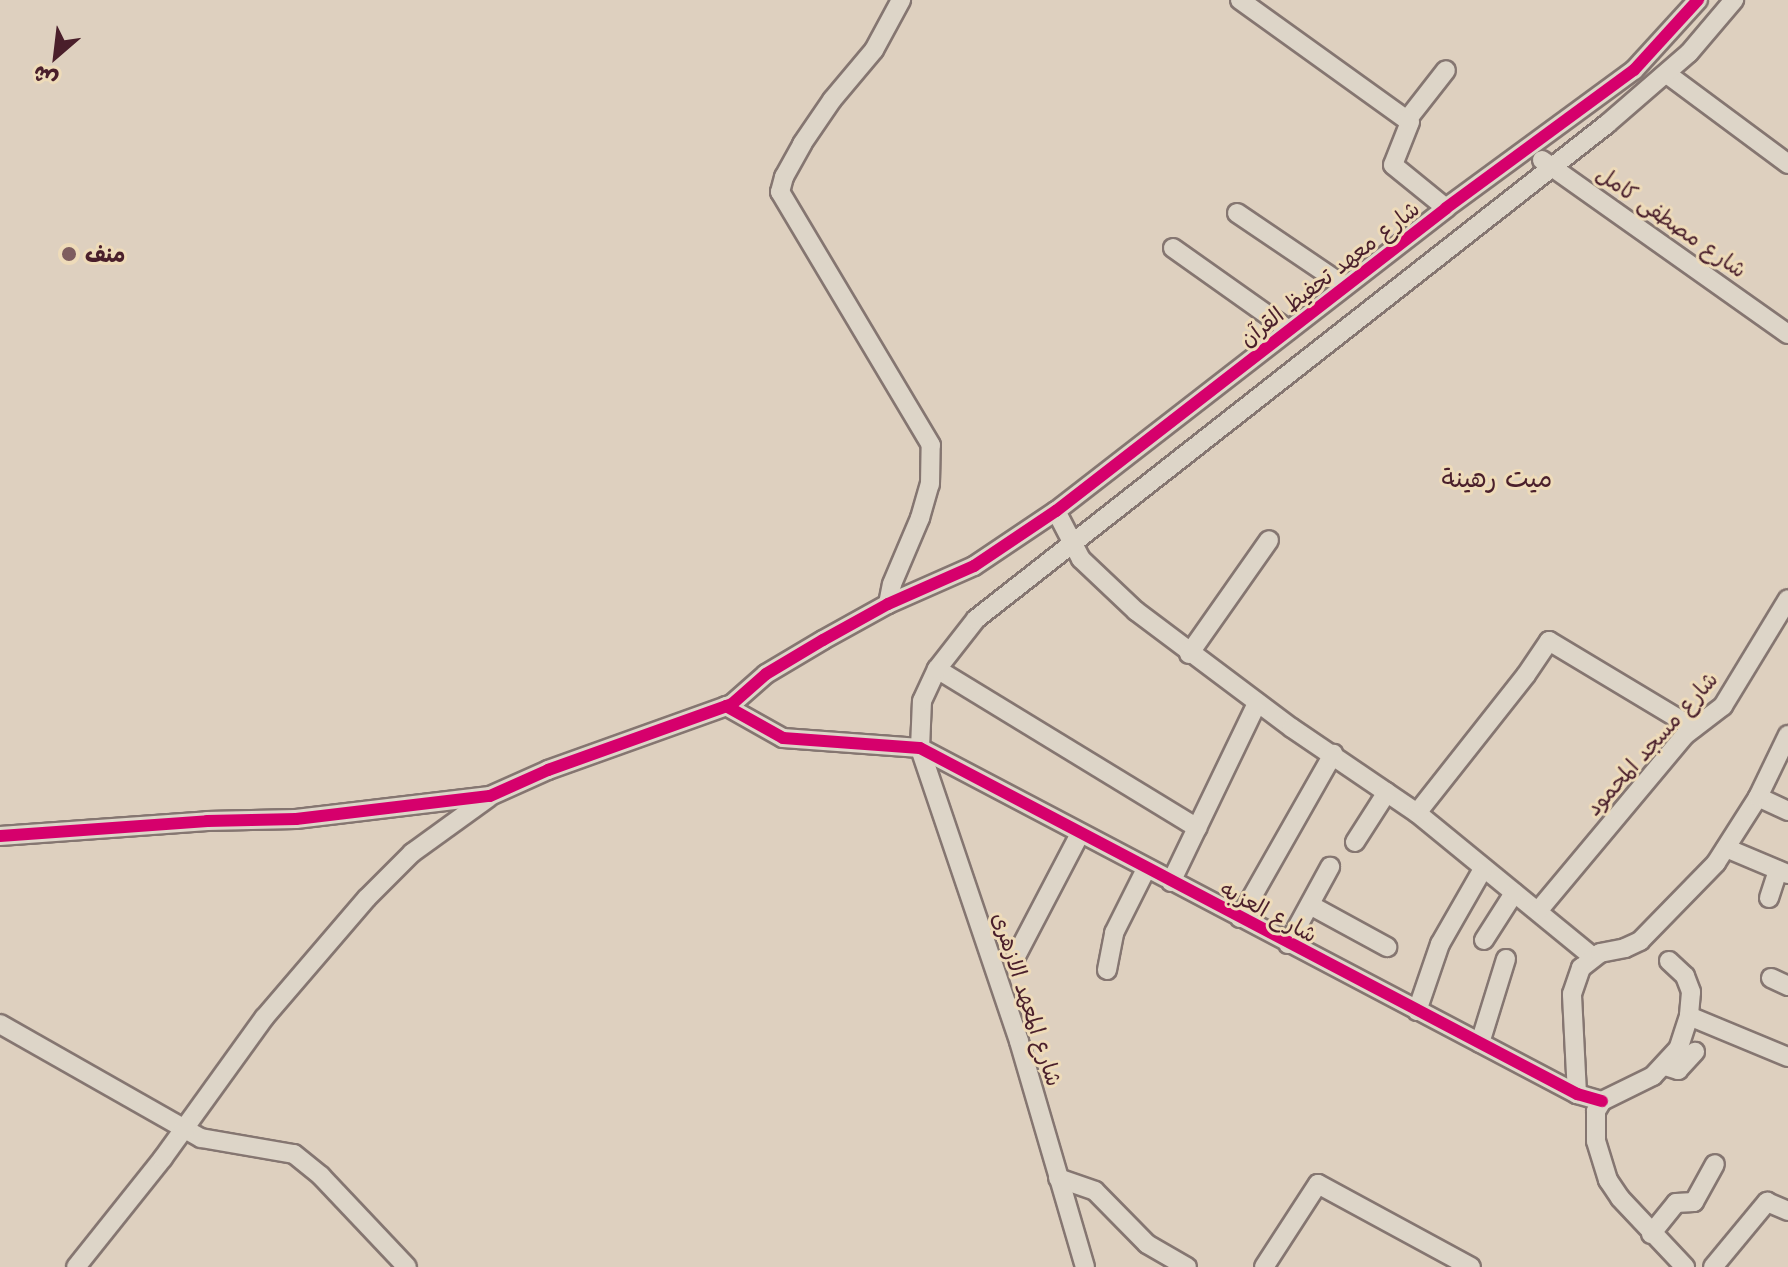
<!DOCTYPE html>
<meta charset="utf-8">
<style>
body{margin:0}
#map{position:relative;width:1788px;height:1267px;overflow:hidden;background:#ded0bf;font-family:Mali,"Playpen Sans Arabic",sans-serif}
div>[style]{position:absolute}
.roads{filter:drop-shadow(2px 0 #857671) drop-shadow(-2px 0 #857671) drop-shadow(0 2px #857671) drop-shadow(0 -2px #857671)}
.street>*{height:18px;margin:-9px;padding:0 9px;transform-origin:9px;border-radius:9px;background:#ddd5c8}
.cycleway>*{height:12px;margin:-6px;padding:0 6px;transform-origin:6px;border-radius:6px;background:#d6006c}
.dots>*{width:22px;height:22px;translate:-50% -50%;box-sizing:border-box;border:4px solid #eedbb9;border-radius:50%}
span{translate:-50% -50%;white-space:nowrap;text-align:center;line-height:1.15;-webkit-text-stroke:6px #eedbb9;paint-order:stroke}
.street-label{font-size:22px;color:#4a1f2b}
.poi-label{font-size:22px;color:#4a1f2b;font-weight:700}
.left{translate:0 -50%;text-align:left}
.quarter-label{font-size:26px;color:#4a1f2b}
.north{position:absolute;left:16px;top:16px;width:80px;height:80px;-webkit-text-stroke:6px #eedbb9;paint-order:stroke;rotate:208deg;font-size:22px;font-weight:700;line-height:32px;text-align:center;color:#4a1f2b}
.north::after{content:'';display:block;margin:auto;width:28px;height:36px;background:#4a1f2b;clip-path:polygon(50% 0,100% 100%,50% 72%,0 100%)}
</style>
<div id="map">
<div class="roads">
<div class="street">
<div style="left:1240px;top:0;width:209px;rotate:35.7deg"></div>
<div style="left:1410px;top:122px;width:46px;rotate:111.6deg"></div>
<div style="left:1393px;top:165px;width:68px;rotate:39.1deg"></div>
<div style="left:1667px;top:74px;width:151px;rotate:36.6deg"></div>
<div style="left:1407px;top:120px;width:63px;rotate:-52deg"></div>
<div style="left:1542px;top:160px;width:301px;rotate:35.3deg"></div>
<div style="left:1237px;top:213px;width:130px;rotate:34.1deg"></div>
<div style="left:1173px;top:248px;width:142px;rotate:35.3deg"></div>
<div style="left:1056px;top:511px;width:54px;rotate:62.5deg"></div>
<div style="left:1081px;top:559px;width:76px;rotate:43.4deg"></div>
<div style="left:1136px;top:611px;width:195px;rotate:36.9deg"></div>
<div style="left:1292px;top:728px;width:151px;rotate:34.2deg"></div>
<div style="left:1417px;top:813px;width:227px;rotate:39.3deg"></div>
<div style="left:888px;top:604px;width:20px;rotate:-79deg"></div>
<div style="left:892px;top:584px;width:72px;rotate:-67deg"></div>
<div style="left:920px;top:518px;width:35px;rotate:-74deg"></div>
<div style="left:930px;top:484px;width:39px;rotate:-89deg"></div>
<div style="left:931px;top:445px;width:295px;rotate:-120.8deg"></div>
<div style="left:780px;top:192px;width:16px;rotate:-75deg"></div>
<div style="left:784px;top:177px;width:38px;rotate:-61deg"></div>
<div style="left:802px;top:144px;width:53px;rotate:-55.7deg"></div>
<div style="left:832px;top:100px;width:65px;rotate:-50deg"></div>
<div style="left:874px;top:50px;width:57px;rotate:-61.6deg"></div>
<div style="left:1189px;top:654px;width:139px;rotate:-54.9deg"></div>
<div style="left:937px;top:669px;width:305px;rotate:31.4deg"></div>
<div style="left:726px;top:706px;width:65px;rotate:29.3deg"></div>
<div style="left:783px;top:738px;width:137px;rotate:4.2deg"></div>
<div style="left:920px;top:748px;width:743px;rotate:27.77deg"></div>
<div style="left:1577px;top:1094px;width:26px;rotate:16deg"></div>
<div style="left:1758px;top:797px;width:33px;rotate:25deg"></div>
<div style="left:1417px;top:813px;width:176px;rotate:-51.7deg"></div>
<div style="left:1526px;top:675px;width:41px;rotate:-55.9deg"></div>
<div style="left:1549px;top:641px;width:169px;rotate:31deg"></div>
<div style="left:0;top:836px;width:208px;rotate:-4.1deg"></div>
<div style="left:207px;top:821px;width:89px;rotate:-1.3deg"></div>
<div style="left:296px;top:819px;width:195px;rotate:-6.8deg"></div>
<div style="left:490px;top:796px;width:64px;rotate:-24.1deg"></div>
<div style="left:548px;top:770px;width:195px;rotate:-19.7deg"></div>
<div style="left:732px;top:704px;width:45px;rotate:-41.4deg"></div>
<div style="left:766px;top:674px;width:66px;rotate:-30.8deg"></div>
<div style="left:823px;top:640px;width:74px;rotate:-29deg"></div>
<div style="left:888px;top:604px;width:94px;rotate:-23.8deg"></div>
<div style="left:974px;top:566px;width:99px;rotate:-33.9deg"></div>
<div style="left:1056px;top:511px;width:494px;rotate:-37.8deg"></div>
<div style="left:1446px;top:208px;width:233px;rotate:-36.3deg"></div>
<div style="left:1634px;top:70px;width:95px;rotate:-47.6deg"></div>
<div style="left:1355px;top:842px;width:59px;rotate:-57.4deg"></div>
<div style="left:1726px;top:848px;width:67px;rotate:22.8deg"></div>
<div style="left:1171px;top:882px;width:199px;rotate:-64.3deg"></div>
<div style="left:1769px;top:898px;width:29px;rotate:-72deg"></div>
<div style="left:1310px;top:905px;width:88px;rotate:28.6deg"></div>
<div style="left:1538px;top:911px;width:229px;rotate:-50.1deg"></div>
<div style="left:1685px;top:735px;width:48px;rotate:-37.3deg"></div>
<div style="left:1723px;top:706px;width:125px;rotate:-58.7deg"></div>
<div style="left:1240px;top:918px;width:189px;rotate:-60.4deg"></div>
<div style="left:1484px;top:940px;width:56px;rotate:-57.4deg"></div>
<div style="left:1288px;top:944px;width:88px;rotate:-61.4deg"></div>
<div style="left:1014px;top:960px;width:142px;rotate:-62.4deg"></div>
<div style="left:1669px;top:961px;width:22px;rotate:43deg"></div>
<div style="left:1685px;top:976px;width:17px;rotate:69deg"></div>
<div style="left:1691px;top:992px;width:24px;rotate:95deg"></div>
<div style="left:1689px;top:1016px;width:35px;rotate:108deg"></div>
<div style="left:1678px;top:1049px;width:37px;rotate:133deg"></div>
<div style="left:1653px;top:1076px;width:57px;rotate:153.9deg"></div>
<div style="left:1602px;top:1101px;width:12px;rotate:121deg"></div>
<div style="left:1596px;top:1111px;width:30px;rotate:90deg"></div>
<div style="left:1596px;top:1141px;width:41px;rotate:72.9deg"></div>
<div style="left:1608px;top:1180px;width:22px;rotate:56deg"></div>
<div style="left:1620px;top:1198px;width:95px;rotate:46.7deg"></div>
<div style="left:1107px;top:970px;width:38px;rotate:-79deg"></div>
<div style="left:1114px;top:933px;width:72px;rotate:-63.4deg"></div>
<div style="left:1771px;top:978px;width:19px;rotate:25deg"></div>
<div style="left:1417px;top:1011px;width:71px;rotate:-71.1deg"></div>
<div style="left:1440px;top:944px;width:86px;rotate:-60.2deg"></div>
<div style="left:1689px;top:1016px;width:107px;rotate:22.5deg"></div>
<div style="left:0;top:1024px;width:231px;rotate:29.6deg"></div>
<div style="left:201px;top:1138px;width:94px;rotate:9.8deg"></div>
<div style="left:294px;top:1154px;width:35px;rotate:39deg"></div>
<div style="left:321px;top:1176px;width:125px;rotate:46.6deg"></div>
<div style="left:1480px;top:1043px;width:88px;rotate:-72.8deg"></div>
<div style="left:1665px;top:1066px;width:14px;rotate:17deg"></div>
<div style="left:1678px;top:1070px;width:25px;rotate:-47deg"></div>
<div style="left:1577px;top:1094px;width:100px;rotate:-92.9deg"></div>
<div style="left:1572px;top:994px;width:28px;rotate:-71deg"></div>
<div style="left:1581px;top:968px;width:24px;rotate:-38deg"></div>
<div style="left:1600px;top:953px;width:25px;rotate:-11deg"></div>
<div style="left:1625px;top:948px;width:17px;rotate:-25deg"></div>
<div style="left:1640px;top:941px;width:109px;rotate:-45.7deg"></div>
<div style="left:1716px;top:863px;width:78px;rotate:-57.5deg"></div>
<div style="left:1758px;top:797px;width:69px;rotate:-64.2deg"></div>
<div style="left:1058px;top:1178px;width:39px;rotate:19deg"></div>
<div style="left:1095px;top:1191px;width:74px;rotate:45.5deg"></div>
<div style="left:1147px;top:1244px;width:46px;rotate:29.9deg"></div>
<div style="left:1651px;top:1234px;width:40px;rotate:-51deg"></div>
<div style="left:1676px;top:1203px;width:18px;rotate:-3deg"></div>
<div style="left:1694px;top:1202px;width:43px;rotate:-61.1deg"></div>
<div style="left:76px;top:1267px;width:139px;rotate:-51.4deg"></div>
<div style="left:163px;top:1158px;width:173px;rotate:-54.2deg"></div>
<div style="left:264px;top:1018px;width:158px;rotate:-49.4deg"></div>
<div style="left:367px;top:898px;width:64px;rotate:-45deg"></div>
<div style="left:412px;top:853px;width:94px;rotate:-35.9deg"></div>
<div style="left:1085px;top:1267px;width:235px;rotate:-106.3deg"></div>
<div style="left:1019px;top:1041px;width:309px;rotate:-108.7deg"></div>
<div style="left:920px;top:748px;width:47px;rotate:-87.6deg"></div>
<div style="left:922px;top:701px;width:35px;rotate:-65deg"></div>
<div style="left:937px;top:669px;width:63px;rotate:-52deg"></div>
<div style="left:976px;top:619px;width:802px;rotate:-38.11deg"></div>
<div style="left:1607px;top:124px;width:108px;rotate:-40.9deg"></div>
<div style="left:1689px;top:53px;width:70px;rotate:-49.7deg"></div>
<div style="left:1264px;top:1267px;width:99px;rotate:-57deg"></div>
<div style="left:1318px;top:1184px;width:174px;rotate:28.5deg"></div>
<div style="left:1713px;top:1267px;width:85px;rotate:-50.3deg"></div>
<div style="left:1767px;top:1202px;width:23px;rotate:23deg"></div>
</div>
</div>
<div class="cycleway">
<div style="left:726px;top:706px;width:65px;rotate:29.3deg"></div>
<div style="left:783px;top:738px;width:137px;rotate:4.2deg"></div>
<div style="left:920px;top:748px;width:743px;rotate:27.77deg"></div>
<div style="left:1577px;top:1094px;width:26px;rotate:16deg"></div>
<div style="left:0;top:836px;width:208px;rotate:-4.1deg"></div>
<div style="left:207px;top:821px;width:89px;rotate:-1.3deg"></div>
<div style="left:296px;top:819px;width:195px;rotate:-6.8deg"></div>
<div style="left:490px;top:796px;width:64px;rotate:-24.1deg"></div>
<div style="left:548px;top:770px;width:195px;rotate:-19.7deg"></div>
<div style="left:732px;top:704px;width:45px;rotate:-41.4deg"></div>
<div style="left:766px;top:674px;width:66px;rotate:-30.8deg"></div>
<div style="left:823px;top:640px;width:74px;rotate:-29deg"></div>
<div style="left:888px;top:604px;width:94px;rotate:-23.8deg"></div>
<div style="left:974px;top:566px;width:99px;rotate:-33.9deg"></div>
<div style="left:1056px;top:511px;width:494px;rotate:-37.8deg"></div>
<div style="left:1446px;top:208px;width:233px;rotate:-36.3deg"></div>
<div style="left:1634px;top:70px;width:95px;rotate:-47.6deg"></div>
</div>
<div class="dots">
<div style="left:69px;top:254px;background:#7e5d5f"></div>
</div>
<div class="street-label">
<span style="left:1672px;top:221px;rotate:35deg">شارع مصطفى كامل</span>
<span style="left:1329px;top:273px;rotate:-38deg">شارع معهد تحفيظ القرآن</span>
<span style="left:1651px;top:743px;rotate:-48deg">شارع مسجد المحمود</span>
<span style="left:1269px;top:911px;rotate:28deg">شارع العزبه</span>
<span style="left:1028px;top:999px;rotate:72deg">شارع المعهد الازهرى</span>
</div>
<div class="poi-label">
<span class="left" style="left:85px;top:254px">منف</span>
</div>
<div class="quarter-label">
<span style="left:1497px;top:478px">ميت رهينة</span>
</div>
<div class="north">ش</div>
</div>
